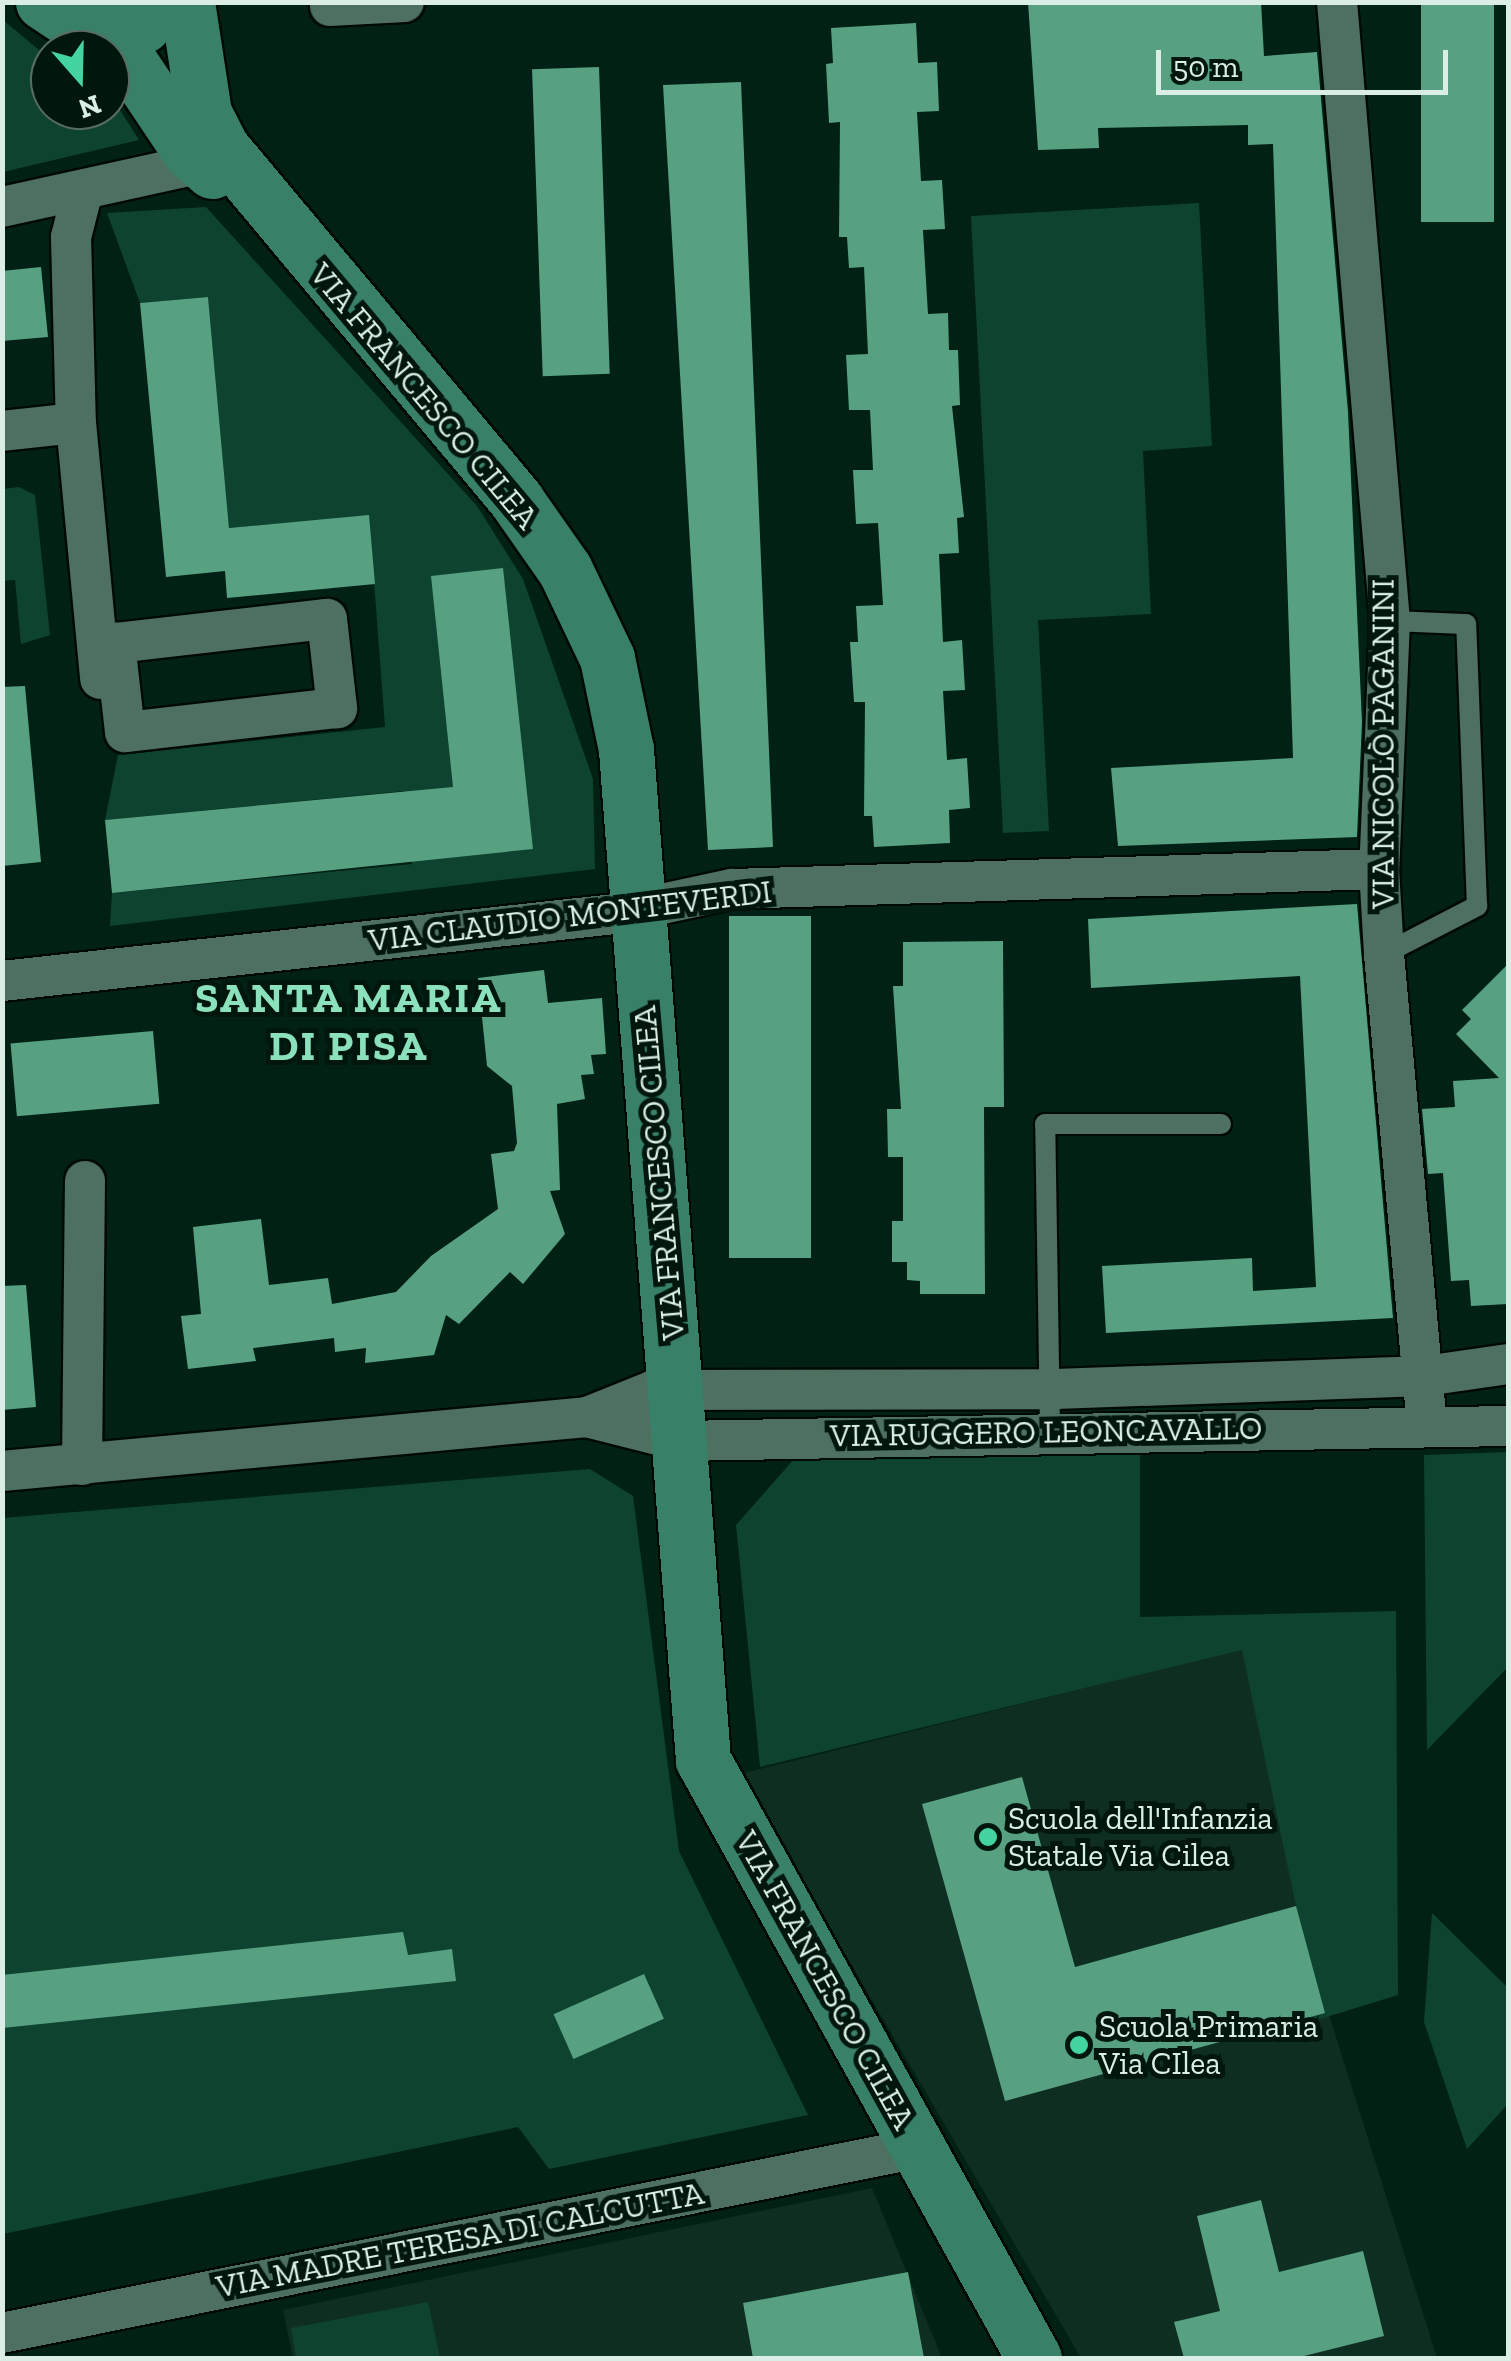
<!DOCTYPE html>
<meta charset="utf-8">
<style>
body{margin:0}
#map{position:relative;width:1511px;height:2361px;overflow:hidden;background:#012115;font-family:"Zilla Slab",serif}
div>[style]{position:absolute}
.built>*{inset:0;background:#0f2e22}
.green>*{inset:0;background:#0e4330}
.building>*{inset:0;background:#57a182;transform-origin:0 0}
.roads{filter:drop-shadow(2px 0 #000a03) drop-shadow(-2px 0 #000a03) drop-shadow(0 2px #000a03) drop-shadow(0 -2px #000a03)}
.lane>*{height:20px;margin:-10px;padding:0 10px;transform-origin:10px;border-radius:10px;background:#4e7061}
.street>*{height:40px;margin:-20px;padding:0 20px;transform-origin:20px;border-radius:20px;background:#4e7061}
.secondary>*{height:55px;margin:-27.5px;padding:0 27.5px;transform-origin:27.5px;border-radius:27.5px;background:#398068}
.dots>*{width:28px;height:28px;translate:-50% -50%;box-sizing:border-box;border:5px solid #01170e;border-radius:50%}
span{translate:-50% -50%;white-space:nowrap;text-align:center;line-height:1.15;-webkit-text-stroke:10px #01170e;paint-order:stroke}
.street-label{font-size:32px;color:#dbeee5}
.poi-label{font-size:32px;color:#dbeee5}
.left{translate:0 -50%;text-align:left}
.district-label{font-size:42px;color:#8be1bb;font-weight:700;letter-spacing:2.5px}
.frame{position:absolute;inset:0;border:5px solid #dbeee5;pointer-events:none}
.north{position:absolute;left:30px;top:30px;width:100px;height:100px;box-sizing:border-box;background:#01170e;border:2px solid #586d64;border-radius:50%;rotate:160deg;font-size:28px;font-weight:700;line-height:40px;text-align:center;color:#dbeee5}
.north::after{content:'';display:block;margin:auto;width:35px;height:45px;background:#44d49f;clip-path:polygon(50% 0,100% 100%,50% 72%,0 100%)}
.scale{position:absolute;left:1156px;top:50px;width:292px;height:45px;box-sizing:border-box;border:5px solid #dbeee5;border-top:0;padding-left:12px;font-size:30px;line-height:35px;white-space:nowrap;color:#dbeee5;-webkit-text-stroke:8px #01170e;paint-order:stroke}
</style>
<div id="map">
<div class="built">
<div style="clip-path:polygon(1242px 1649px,1331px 2021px,1437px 2358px,1081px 2358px,740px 1774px)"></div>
<div style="clip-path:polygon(872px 2188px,942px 2358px,293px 2358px,283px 2310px)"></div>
</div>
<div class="green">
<div style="clip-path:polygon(3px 20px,50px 59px,50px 110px,110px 110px,110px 94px,139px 140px,3px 172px)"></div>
<div style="clip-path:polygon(1199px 203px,1212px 446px,1143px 451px,1151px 614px,1038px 620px,1049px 831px,1003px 833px,971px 216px)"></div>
<div style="clip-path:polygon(206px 207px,477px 506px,523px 579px,593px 779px,595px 869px,110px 926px,112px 893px,412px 864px,405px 791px,105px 820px,118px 755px,385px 727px,369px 516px,229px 528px,208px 297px,140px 303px,107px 213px)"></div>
<div style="clip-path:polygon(19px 487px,35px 495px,50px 635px,21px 644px,15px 580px,2px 581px,3px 489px)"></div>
<div style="clip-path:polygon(1140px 1452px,1140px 1617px,1396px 1611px,1398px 1995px,1310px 2022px,1300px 1925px,1242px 1650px,760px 1767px,736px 1525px,794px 1459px)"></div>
<div style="clip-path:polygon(1508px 1452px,1508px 1667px,1427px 1750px,1424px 1455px)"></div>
<div style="clip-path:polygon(590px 1469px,633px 1496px,679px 1851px,808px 2115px,549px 2169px,518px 2127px,3px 2234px,3px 1518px)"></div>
<div style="clip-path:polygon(1432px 1913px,1508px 1988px,1508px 2104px,1467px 2149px,1424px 2022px)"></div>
<div style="clip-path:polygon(428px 2302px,440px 2358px,296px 2358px,291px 2328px)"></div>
</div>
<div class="building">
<div style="clip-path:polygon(1028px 2px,1261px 2px,1264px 56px,1317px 52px,1348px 412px,1362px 722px,1357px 837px,1118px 846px,1111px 768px,1293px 758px,1273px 144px,1248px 145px,1248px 125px,1098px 128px,1099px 148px,1038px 150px)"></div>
<div style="left:1421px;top:2px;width:73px;height:220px"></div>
<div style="clip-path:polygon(916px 23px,918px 63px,937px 62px,939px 111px,917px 112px,921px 181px,942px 180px,945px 229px,923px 230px,928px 314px,948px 313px,949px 350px,958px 350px,960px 405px,952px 406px,964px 517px,957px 518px,959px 553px,939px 554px,943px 642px,962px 640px,965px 690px,943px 691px,947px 760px,967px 758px,970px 808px,949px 810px,950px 843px,874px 847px,872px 816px,864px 816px,865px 702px,854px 702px,850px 642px,858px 642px,856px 606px,883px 605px,878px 523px,856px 524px,853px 470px,873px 470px,870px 410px,849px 410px,846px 355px,868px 354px,864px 267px,849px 268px,847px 237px,839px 237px,840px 122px,829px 123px,826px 64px,833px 63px,831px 28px)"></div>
<div style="left:599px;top:67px;width:307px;height:67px;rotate:88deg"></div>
<div style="clip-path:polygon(741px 82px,773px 847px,708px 850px,663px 85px)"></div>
<div style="clip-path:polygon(41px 267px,48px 337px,2px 341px,2px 271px)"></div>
<div style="clip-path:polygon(208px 297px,229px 528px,369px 515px,375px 584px,227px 598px,225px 571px,166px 577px,140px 303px)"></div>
<div style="clip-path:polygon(503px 568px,533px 849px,112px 893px,105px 820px,453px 787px,431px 576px)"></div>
<div style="clip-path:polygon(25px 686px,41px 862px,2px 866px,2px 687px)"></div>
<div style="clip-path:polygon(1357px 904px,1393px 1318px,1106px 1333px,1102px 1266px,1252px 1258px,1253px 1291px,1316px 1287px,1300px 976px,1091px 988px,1088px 919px)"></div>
<div style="left:729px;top:916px;width:82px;height:342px"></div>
<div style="clip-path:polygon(1003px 941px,1004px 1107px,984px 1107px,985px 1294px,920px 1294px,920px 1281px,907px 1280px,907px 1262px,892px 1262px,892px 1221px,903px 1221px,903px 1157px,888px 1157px,887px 1109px,901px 1109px,893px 986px,903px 986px,903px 942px)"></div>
<div style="clip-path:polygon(1508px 964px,1508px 1304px,1471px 1306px,1469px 1280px,1451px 1281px,1443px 1173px,1428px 1174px,1422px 1109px,1455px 1107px,1453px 1081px,1499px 1078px,1456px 1034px,1471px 1019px,1462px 1010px)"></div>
<div style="clip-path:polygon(544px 970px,548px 1003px,602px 998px,606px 1054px,591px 1055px,594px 1074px,581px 1075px,585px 1099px,557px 1104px,560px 1190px,550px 1191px,565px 1234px,523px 1284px,510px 1272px,459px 1324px,446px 1315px,434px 1355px,365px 1363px,366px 1348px,335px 1352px,334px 1338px,253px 1348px,256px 1361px,188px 1369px,181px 1316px,201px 1314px,193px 1227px,261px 1219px,269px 1285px,328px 1278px,332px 1304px,396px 1292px,431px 1256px,498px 1209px,491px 1154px,514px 1151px,517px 1143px,512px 1086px,487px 1066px,478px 978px)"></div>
<div style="left:153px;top:1031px;width:73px;height:143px;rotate:85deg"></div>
<div style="clip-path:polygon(26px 1285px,36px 1407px,2px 1410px,2px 1286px)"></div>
<div style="clip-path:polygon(1022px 1777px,1075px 1967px,1296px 1906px,1325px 2013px,1005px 2101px,922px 1804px)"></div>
<div style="clip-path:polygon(403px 1932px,408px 1955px,452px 1949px,456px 1981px,2px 2028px,2px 1975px)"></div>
<div style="left:644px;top:1974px;width:49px;height:99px;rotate:66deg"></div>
<div style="clip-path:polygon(1261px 2200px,1279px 2272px,1363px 2251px,1384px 2336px,1296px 2358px,1184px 2358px,1174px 2322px,1220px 2311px,1197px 2216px)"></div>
<div style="clip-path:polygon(908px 2272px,924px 2358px,753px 2358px,743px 2303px)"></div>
</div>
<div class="roads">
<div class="lane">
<div style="left:1384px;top:954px;width:105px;rotate:-27.3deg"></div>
<div style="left:1477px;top:906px;width:282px;rotate:-92.2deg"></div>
<div style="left:1466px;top:624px;width:76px;rotate:-177.7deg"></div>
<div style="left:1050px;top:1429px;width:305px;rotate:-90.9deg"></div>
<div style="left:1045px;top:1124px;width:176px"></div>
</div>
<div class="street">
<div style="left:1337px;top:2px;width:621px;rotate:85.11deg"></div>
<div style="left:1390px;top:621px;width:248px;rotate:92.5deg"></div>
<div style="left:1379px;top:869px;width:85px;rotate:86.6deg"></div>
<div style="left:1384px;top:954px;width:473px;rotate:84.8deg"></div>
<div style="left:330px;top:6px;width:74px;rotate:-3.1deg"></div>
<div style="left:83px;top:190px;width:49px;rotate:104.3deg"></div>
<div style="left:71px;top:237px;width:186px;rotate:88.5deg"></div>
<div style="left:76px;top:423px;width:257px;rotate:84.6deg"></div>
<div style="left:2px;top:207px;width:205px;rotate:-12.4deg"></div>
<div style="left:2px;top:431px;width:74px;rotate:-6.2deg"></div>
<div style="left:327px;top:619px;width:90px;rotate:83.6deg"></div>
<div style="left:337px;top:708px;width:213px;rotate:173.5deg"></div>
<div style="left:125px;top:732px;width:90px;rotate:-96.4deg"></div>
<div style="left:115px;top:643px;width:213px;rotate:-6.5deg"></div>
<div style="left:2px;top:981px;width:617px;rotate:-6.24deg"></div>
<div style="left:615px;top:914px;width:120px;rotate:-12.1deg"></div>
<div style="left:732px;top:889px;width:647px;rotate:-1.77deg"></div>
<div style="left:587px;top:1417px;width:72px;rotate:-21.9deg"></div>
<div style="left:654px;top:1390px;width:401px;rotate:-0.1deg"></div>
<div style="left:1055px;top:1389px;width:370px;rotate:-2deg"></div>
<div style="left:1425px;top:1376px;width:84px;rotate:-8.2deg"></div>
<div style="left:82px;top:1465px;width:284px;rotate:-89.4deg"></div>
<div style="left:2px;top:1471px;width:587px;rotate:-5.27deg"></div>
<div style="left:587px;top:1417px;width:97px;rotate:14.3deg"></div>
<div style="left:681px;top:1441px;width:827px;rotate:-1.04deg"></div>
<div style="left:2px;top:2333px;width:934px;rotate:-11.42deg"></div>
</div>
<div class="secondary">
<div style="left:43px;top:2px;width:53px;rotate:33.4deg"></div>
<div style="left:87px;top:31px;width:57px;rotate:-6deg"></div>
<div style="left:187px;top:2px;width:112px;rotate:81.3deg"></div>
<div style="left:204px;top:113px;width:39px;rotate:63deg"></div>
<div style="left:222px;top:148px;width:459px;rotate:50.1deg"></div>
<div style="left:516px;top:500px;width:85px;rotate:55deg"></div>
<div style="left:565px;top:570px;width:98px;rotate:64.5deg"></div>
<div style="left:607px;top:658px;width:94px;rotate:78.3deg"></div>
<div style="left:626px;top:750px;width:1013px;rotate:85.64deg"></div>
<div style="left:703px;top:1760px;width:683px;rotate:61.03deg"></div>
<div style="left:111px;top:34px;width:142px;rotate:56.2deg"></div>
<div style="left:190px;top:152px;width:29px;rotate:41deg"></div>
</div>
</div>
<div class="dots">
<div style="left:988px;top:1837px;background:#44d49f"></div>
<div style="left:1079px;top:2045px;background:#44d49f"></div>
</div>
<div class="street-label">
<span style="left:424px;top:396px;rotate:50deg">VIA FRANCESCO CILEA</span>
<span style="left:1383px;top:744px;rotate:-90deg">VIA NICOLÒ PAGANINI</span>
<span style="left:570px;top:916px;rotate:-7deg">VIA CLAUDIO MONTEVERDI</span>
<span style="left:659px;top:1173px;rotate:-95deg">VIA FRANCESCO CILEA</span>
<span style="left:1046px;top:1432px;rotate:-1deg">VIA RUGGERO LEONCAVALLO</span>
<span style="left:825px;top:1980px;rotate:61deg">VIA FRANCESCO CILEA</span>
<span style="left:460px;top:2240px;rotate:-11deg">VIA MADRE TERESA DI CALCUTTA</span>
</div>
<div class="poi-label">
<span class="left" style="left:1008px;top:1837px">Scuola dell'Infanzia<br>Statale Via Cilea</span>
<span class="left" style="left:1099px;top:2045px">Scuola Primaria<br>Via CIlea</span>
</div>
<div class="district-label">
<span style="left:349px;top:1022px">SANTA MARIA<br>DI PISA</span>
</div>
<div class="frame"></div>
<div class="north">N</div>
<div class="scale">50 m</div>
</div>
